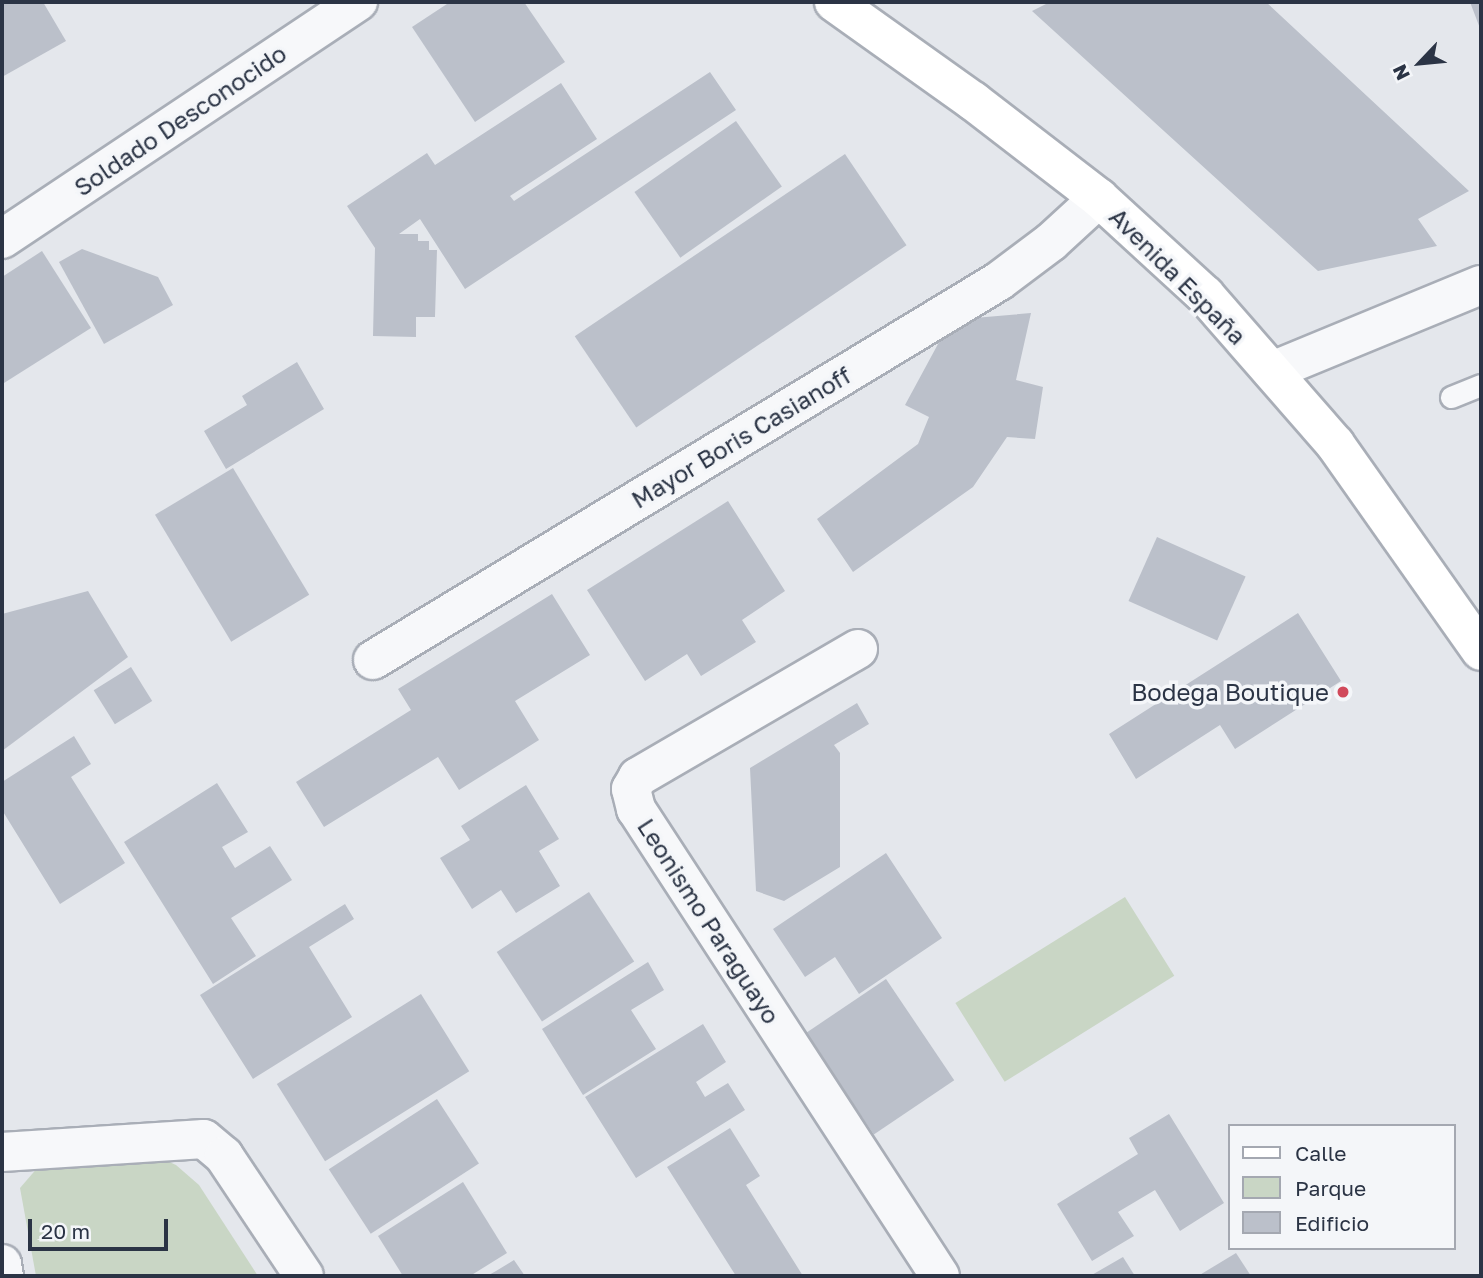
<!DOCTYPE html>
<meta charset="utf-8">
<style>
body{margin:0}
#map{position:relative;width:1483px;height:1278px;overflow:hidden;background:#e4e7ec;font-family:"Golos Text",sans-serif}
div>[style]{position:absolute}
.green>*{inset:0;background:#c9d6c5;transform-origin:0 0}
.building>*{inset:0;background:#bbc0ca;transform-origin:0 0}
.roads{filter:drop-shadow(2px 0 #a9aeb7) drop-shadow(-2px 0 #a9aeb7) drop-shadow(0 2px #a9aeb7) drop-shadow(0 -2px #a9aeb7)}
.service>*{height:21px;margin:-10.5px;padding:0 10.5px;transform-origin:10.5px;border-radius:10.5px;background:#f7f8fa}
.minor>*{height:38px;margin:-19px;padding:0 19px;transform-origin:19px;border-radius:19px;background:#f7f8fa}
.tertiary>*{height:38px;margin:-19px;padding:0 19px;transform-origin:19px;border-radius:19px;background:#f7f8fa}
.primary>*{height:38px;margin:-19px;padding:0 19px;transform-origin:19px;border-radius:19px;background:#fff}
.dots>*{width:19px;height:19px;translate:-50% -50%;box-sizing:border-box;border:4px solid #f4f6f9;border-radius:50%}
span{translate:-50% -50%;white-space:nowrap;text-align:center;line-height:1.15;-webkit-text-stroke:7px #f4f6f9;paint-order:stroke}
.street-label{font-size:24px;color:#2b3445}
.poi-label{font-size:24px;color:#2b3445}
.right{translate:-100% -50%;text-align:right}
.frame{position:absolute;inset:0;border:4px solid #2b3445;pointer-events:none}
.legend{position:absolute;left:1228px;top:1124px;width:228px;height:126px;box-sizing:border-box;background:#f4f6f9;border:2px solid #a4a8b1;margin:0;padding:9px 12px;list-style:none;font-size:21px;color:#2b3445}
.legend li{display:flex;align-items:center;gap:14px;height:35px}
.legend b{width:35px;border:2px solid #a4a8b1}
.north{position:absolute;left:1385px;top:28px;width:70px;height:70px;-webkit-text-stroke:5px #f4f6f9;paint-order:stroke;rotate:244deg;font-size:19px;font-weight:700;line-height:28px;text-align:center;color:#2b3445}
.north::after{content:'';display:block;margin:auto;width:24px;height:32px;background:#2b3445;clip-path:polygon(50% 0,100% 100%,50% 72%,0 100%)}
.scale{position:absolute;left:28px;top:1219px;width:140px;height:32px;box-sizing:border-box;border:4px solid #2b3445;border-top:0;padding-left:9px;font-size:21px;line-height:24px;white-space:nowrap;color:#2b3445;-webkit-text-stroke:5px #f4f6f9;paint-order:stroke}
</style>
<div id="map">
<div class="green">
<div style="left:1125px;top:897px;width:93px;height:200px;rotate:58deg"></div>
<div style="clip-path:polygon(156px 1156px,176px 1165px,199px 1185px,258px 1276px,36px 1276px,20px 1188px,45px 1159px)"></div>
</div>
<div class="building">
<div style="clip-path:polygon(2px 2px,43px 2px,66px 41px,2px 77px)"></div>
<div style="clip-path:polygon(450px 2px,524px 2px,565px 62px,475px 122px,412px 27px)"></div>
<div style="clip-path:polygon(1050px 2px,1266px 2px,1469px 191px,1418px 219px,1437px 246px,1318px 271px,1032px 11px)"></div>
<div style="clip-path:polygon(1470px 2px,1481px 2px,1481px 31px)"></div>
<div style="clip-path:polygon(710px 72px,736px 110px,465px 289px,420px 219px,399px 234px,418px 234px,418px 241px,429px 241px,429px 250px,437px 250px,435px 317px,416px 317px,416px 337px,373px 336px,375px 248px,347px 206px,427px 153px,435px 165px,561px 83px,597px 139px,510px 196px,514px 201px)"></div>
<div style="left:736px;top:121px;width:80px;height:124px;rotate:55deg"></div>
<div style="left:845px;top:154px;width:110px;height:326px;rotate:56deg"></div>
<div style="clip-path:polygon(82px 249px,158px 277px,173px 305px,104px 344px,59px 262px)"></div>
<div style="clip-path:polygon(42px 251px,91px 328px,4px 383px,2px 277px)"></div>
<div style="clip-path:polygon(1031px 313px,1016px 380px,1043px 387px,1035px 439px,1007px 437px,973px 487px,853px 572px,817px 519px,918px 444px,929px 417px,905px 405px,951px 320px)"></div>
<div style="clip-path:polygon(297px 362px,324px 409px,226px 469px,204px 431px,247px 405px,242px 396px)"></div>
<div style="left:233px;top:468px;width:148px;height:91px;rotate:59deg"></div>
<div style="clip-path:polygon(728px 501px,785px 591px,742px 620px,756px 642px,701px 676px,687px 654px,645px 681px,587px 590px)"></div>
<div style="left:1157px;top:537px;width:97px;height:70px;rotate:24deg"></div>
<div style="clip-path:polygon(88px 591px,128px 657px,2px 751px,2px 614px)"></div>
<div style="clip-path:polygon(552px 594px,590px 655px,515px 701px,539px 740px,459px 790px,438px 757px,324px 827px,296px 782px,411px 710px,398px 689px)"></div>
<div style="clip-path:polygon(1298px 613px,1341px 681px,1235px 749px,1220px 725px,1136px 779px,1109px 734px)"></div>
<div style="left:131px;top:667px;width:40px;height:44px;rotate:58deg"></div>
<div style="clip-path:polygon(857px 703px,869px 724px,834px 745px,840px 753px,840px 867px,784px 901px,756px 891px,750px 768px)"></div>
<div style="clip-path:polygon(74px 736px,91px 764px,71px 777px,125px 863px,60px 904px,2px 810px,2px 782px)"></div>
<div style="clip-path:polygon(217px 783px,248px 832px,222px 847px,235px 868px,270px 846px,292px 880px,231px 918px,256px 956px,213px 984px,124px 842px)"></div>
<div style="clip-path:polygon(526px 785px,559px 839px,539px 851px,560px 886px,516px 913px,501px 890px,472px 909px,440px 858px,470px 840px,461px 826px)"></div>
<div style="clip-path:polygon(886px 853px,942px 938px,859px 994px,835px 957px,805px 977px,773px 929px)"></div>
<div style="left:589px;top:892px;width:83px;height:110px;rotate:57deg"></div>
<div style="clip-path:polygon(345px 904px,354px 919px,309px 947px,352px 1017px,253px 1079px,200px 995px)"></div>
<div style="clip-path:polygon(648px 962px,664px 990px,631px 1010px,656px 1049px,583px 1095px,542px 1029px)"></div>
<div style="left:886px;top:979px;width:122px;height:97px;rotate:56deg"></div>
<div style="left:421px;top:994px;width:91px;height:170px;rotate:58deg"></div>
<div style="clip-path:polygon(703px 1024px,726px 1062px,696px 1082px,705px 1097px,728px 1083px,745px 1110px,636px 1178px,585px 1097px)"></div>
<div style="left:437px;top:1099px;width:77px;height:129px;rotate:57deg"></div>
<div style="clip-path:polygon(1169px 1114px,1224px 1203px,1180px 1231px,1155px 1190px,1118px 1212px,1134px 1236px,1092px 1261px,1057px 1204px,1138px 1154px,1129px 1138px)"></div>
<div style="clip-path:polygon(730px 1128px,760px 1176px,746px 1185px,803px 1276px,736px 1276px,667px 1167px)"></div>
<div style="clip-path:polygon(463px 1182px,507px 1253px,470px 1276px,403px 1276px,378px 1236px)"></div>
<div style="clip-path:polygon(1236px 1253px,1251px 1276px,1198px 1276px)"></div>
<div style="clip-path:polygon(1123px 1257px,1135px 1276px,1090px 1276px)"></div>
<div style="clip-path:polygon(514px 1260px,525px 1276px,487px 1276px,496px 1271px)"></div>
</div>
<div class="roads">
<div class="service">
<div style="left:1451px;top:397px;width:32px;rotate:-22deg"></div>
</div>
<div class="minor">
<div style="left:2px;top:239px;width:428px;rotate:-33.7deg"></div>
<div style="left:858px;top:649px;width:255px;rotate:149.8deg"></div>
<div style="left:638px;top:777px;width:14px;rotate:120deg"></div>
<div style="left:631px;top:789px;width:21px;rotate:76deg"></div>
<div style="left:636px;top:809px;width:557px;rotate:56.94deg"></div>
<div style="left:373px;top:660px;width:732px;rotate:-31.19deg"></div>
<div style="left:999px;top:281px;width:65px;rotate:-36.9deg"></div>
<div style="left:1051px;top:242px;width:65px;rotate:-42.5deg"></div>
<div style="left:2px;top:1152px;width:202px;rotate:-3.7deg"></div>
<div style="left:204px;top:1139px;width:26px;rotate:40deg"></div>
<div style="left:224px;top:1156px;width:144px;rotate:56.3deg"></div>
<div style="left:2px;top:1264px;width:12px;rotate:81deg"></div>
</div>
<div class="tertiary">
<div style="left:1272px;top:371px;width:226px;rotate:-22.4deg"></div>
</div>
<div class="primary">
<div style="left:834px;top:2px;width:171px;rotate:35.5deg"></div>
<div style="left:973px;top:101px;width:159px;rotate:37.6deg"></div>
<div style="left:1099px;top:198px;width:144px;rotate:42.5deg"></div>
<div style="left:1205px;top:295px;width:198px;rotate:48.9deg"></div>
<div style="left:1335px;top:444px;width:253px;rotate:54.8deg"></div>
</div>
</div>
<div class="dots">
<div style="left:1343px;top:692px;background:#d1495b"></div>
</div>
<div class="street-label">
<span style="left:180px;top:120px;rotate:-34deg">Soldado Desconocido</span>
<span style="left:1178px;top:276px;rotate:45deg">Avenida España</span>
<span style="left:741px;top:437px;rotate:-31deg">Mayor Boris Casianoff</span>
<span style="left:709px;top:921px;rotate:57deg">Leonismo Paraguayo</span>
</div>
<div class="poi-label">
<span class="right" style="left:1329px;top:692px">Bodega Boutique</span>
</div>
<div class="frame"></div>
<ul class="legend">
<li><b style="height:9px;background:#fff"></b>Calle</li>
<li><b style="height:19px;background:#c9d6c5"></b>Parque</li>
<li><b style="height:19px;background:#bbc0ca"></b>Edificio</li>
</ul>
<div class="north">N</div>
<div class="scale">20 m</div>
</div>
